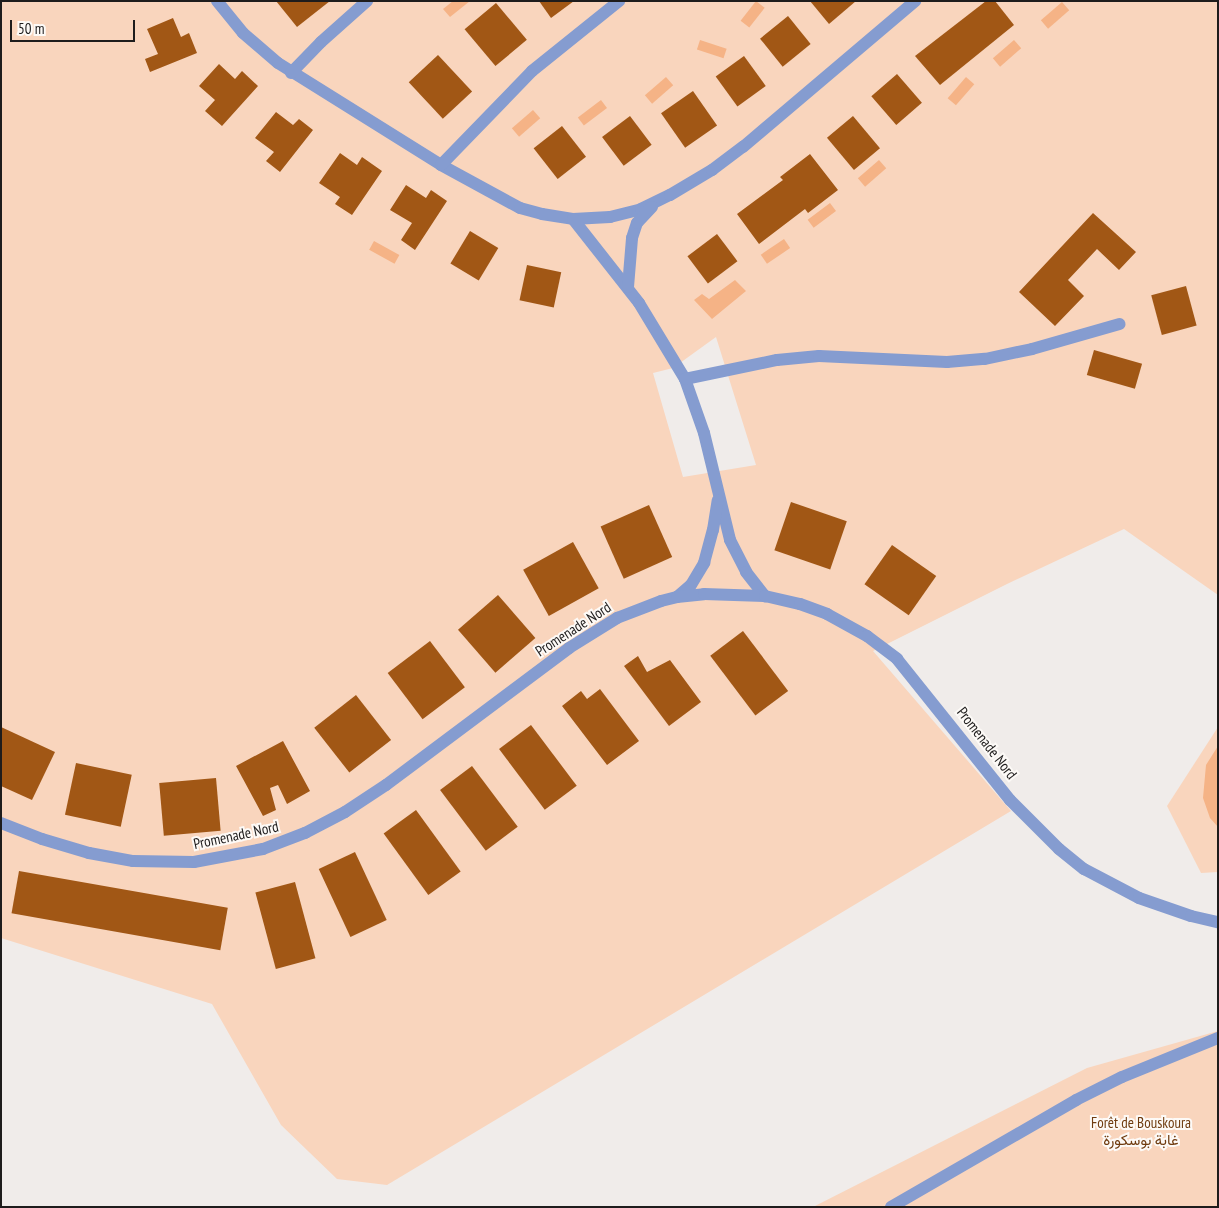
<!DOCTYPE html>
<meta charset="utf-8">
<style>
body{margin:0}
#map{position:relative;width:1219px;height:1208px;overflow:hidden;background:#f0ecea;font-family:"PT Sans Narrow",Vazirmatn,sans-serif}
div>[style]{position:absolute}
.green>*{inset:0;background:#f9d5bd}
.water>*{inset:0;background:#f5b386;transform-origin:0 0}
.building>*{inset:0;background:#a15715;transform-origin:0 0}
.minor>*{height:12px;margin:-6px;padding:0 6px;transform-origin:6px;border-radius:6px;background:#859cd0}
span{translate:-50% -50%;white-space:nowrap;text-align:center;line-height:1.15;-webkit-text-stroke:4px #fdfaf7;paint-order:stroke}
.street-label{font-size:15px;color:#1e1c1c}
.park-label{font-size:15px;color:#703c10}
.frame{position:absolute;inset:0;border:2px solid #1e1c1c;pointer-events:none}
.scale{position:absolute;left:10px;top:20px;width:125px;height:22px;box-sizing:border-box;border:2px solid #1e1c1c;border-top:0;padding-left:6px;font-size:15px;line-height:18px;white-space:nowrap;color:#1e1c1c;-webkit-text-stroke:4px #fdfaf7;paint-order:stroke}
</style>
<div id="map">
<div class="green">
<div style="clip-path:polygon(evenodd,1px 1px,1218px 1px,1218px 595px,1124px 529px,1007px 584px,873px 651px,1011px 811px,387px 1185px,337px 1179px,281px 1125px,212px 1004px,1px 938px,1px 1px,716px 337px,756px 465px,683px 477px,653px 373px,673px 368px,716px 337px)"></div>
<div style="clip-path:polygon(1218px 727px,1218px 872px,1201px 873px,1167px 806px)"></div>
<div style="clip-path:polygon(1218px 1031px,1218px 1207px,813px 1207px,1087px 1068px)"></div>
</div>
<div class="water">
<div style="clip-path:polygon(453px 1px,470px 1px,450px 17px,443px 9px)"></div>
<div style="left:756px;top:1px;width:11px;height:25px;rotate:38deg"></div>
<div style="left:1062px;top:2px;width:11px;height:28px;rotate:49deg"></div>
<div style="left:700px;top:40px;width:28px;height:10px;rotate:18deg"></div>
<div style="left:1014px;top:40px;width:11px;height:28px;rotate:49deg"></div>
<div style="left:666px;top:77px;width:11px;height:28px;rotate:49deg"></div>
<div style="left:966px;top:77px;width:11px;height:28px;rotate:41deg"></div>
<div style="left:601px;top:100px;width:10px;height:29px;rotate:53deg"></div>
<div style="left:533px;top:110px;width:11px;height:28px;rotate:49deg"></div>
<div style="left:879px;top:160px;width:11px;height:28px;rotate:49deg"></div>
<div style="left:830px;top:203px;width:10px;height:28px;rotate:53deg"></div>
<div style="left:784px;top:239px;width:11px;height:28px;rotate:56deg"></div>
<div style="left:374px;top:241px;width:29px;height:10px;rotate:29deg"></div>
<div style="clip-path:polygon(735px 280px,746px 291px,712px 319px,694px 300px,702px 294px,709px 299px)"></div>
<div style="clip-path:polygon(1218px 746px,1218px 827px,1210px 818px,1203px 798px,1206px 765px)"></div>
</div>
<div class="building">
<div style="clip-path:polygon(276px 1px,330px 1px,297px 27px)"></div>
<div style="clip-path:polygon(539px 1px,574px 1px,551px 18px)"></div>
<div style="clip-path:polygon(810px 1px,856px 1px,829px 24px)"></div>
<div style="clip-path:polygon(986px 1px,995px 1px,1014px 25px,940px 85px,915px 56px)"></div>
<div style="left:496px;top:3px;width:48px;height:41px;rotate:50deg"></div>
<div style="left:788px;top:16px;width:36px;height:36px;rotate:51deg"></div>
<div style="clip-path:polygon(173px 18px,181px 37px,189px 33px,197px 53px,150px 72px,145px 59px,158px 54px,147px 29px)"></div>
<div style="left:438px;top:55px;width:50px;height:40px;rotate:47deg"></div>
<div style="left:744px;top:56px;width:37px;height:35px;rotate:54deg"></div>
<div style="clip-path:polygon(219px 64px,235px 79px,242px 71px,258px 86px,222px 126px,205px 111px,215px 100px,199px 86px)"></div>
<div style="left:897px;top:74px;width:38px;height:34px;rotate:49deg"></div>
<div style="left:693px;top:91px;width:42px;height:39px;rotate:55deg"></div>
<div style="clip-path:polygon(276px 112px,293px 125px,299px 119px,313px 130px,280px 172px,266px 161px,274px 152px,255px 138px)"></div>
<div style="left:630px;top:116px;width:36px;height:35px;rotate:53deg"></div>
<div style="left:853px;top:116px;width:42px;height:34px;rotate:50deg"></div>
<div style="left:562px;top:126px;width:39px;height:36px;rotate:52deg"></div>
<div style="clip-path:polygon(340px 153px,357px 165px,362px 157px,382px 171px,352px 215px,335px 204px,340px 197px,319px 183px)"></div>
<div style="clip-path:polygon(810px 154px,838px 190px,808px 213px,805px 209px,759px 244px,737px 214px,783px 180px,780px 177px)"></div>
<div style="clip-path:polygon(406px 185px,426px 198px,431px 190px,447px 201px,415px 250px,401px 240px,412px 223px,390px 210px)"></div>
<div style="clip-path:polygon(1093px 213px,1136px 252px,1119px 270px,1097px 249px,1068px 280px,1084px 296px,1055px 326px,1019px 292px)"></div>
<div style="left:470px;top:231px;width:33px;height:38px;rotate:31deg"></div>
<div style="left:717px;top:234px;width:34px;height:37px;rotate:53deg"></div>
<div style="left:527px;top:265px;width:35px;height:36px;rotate:12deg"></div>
<div style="left:1186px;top:286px;width:41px;height:36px;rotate:75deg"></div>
<div style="left:1094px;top:350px;width:50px;height:26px;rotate:16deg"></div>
<div style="left:791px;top:502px;width:59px;height:51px;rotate:19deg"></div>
<div style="left:649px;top:505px;width:57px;height:53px;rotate:66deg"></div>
<div style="left:573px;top:542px;width:53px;height:57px;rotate:61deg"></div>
<div style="left:892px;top:545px;width:54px;height:48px;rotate:35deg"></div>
<div style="left:498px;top:595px;width:57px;height:53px;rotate:49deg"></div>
<div style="left:743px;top:631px;width:75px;height:41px;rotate:53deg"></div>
<div style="left:430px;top:641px;width:58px;height:53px;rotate:53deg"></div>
<div style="clip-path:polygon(638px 656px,647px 672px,670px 660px,701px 702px,669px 726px,624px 666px)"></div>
<div style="clip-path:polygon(600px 689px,639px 741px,607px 765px,562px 706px,581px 691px,587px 699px)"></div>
<div style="left:356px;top:695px;width:57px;height:53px;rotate:52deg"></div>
<div style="left:531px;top:725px;width:76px;height:40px;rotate:53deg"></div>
<div style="clip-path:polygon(1px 727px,55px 752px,32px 800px,1px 786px)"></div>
<div style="clip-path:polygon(283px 741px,310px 791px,287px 804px,278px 785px,270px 788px,276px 810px,263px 816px,236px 766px)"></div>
<div style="left:76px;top:763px;width:57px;height:53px;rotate:12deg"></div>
<div style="left:472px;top:766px;width:76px;height:40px;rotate:53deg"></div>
<div style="left:216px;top:778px;width:53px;height:57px;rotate:85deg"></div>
<div style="left:416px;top:810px;width:76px;height:40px;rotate:54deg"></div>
<div style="left:355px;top:852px;width:75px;height:40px;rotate:65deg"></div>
<div style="left:19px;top:871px;width:212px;height:43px;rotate:10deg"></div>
<div style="left:295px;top:882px;width:79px;height:41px;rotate:75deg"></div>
</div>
<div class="minor">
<div style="left:217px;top:1px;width:41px;rotate:50.9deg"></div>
<div style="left:243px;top:33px;width:46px;rotate:40.6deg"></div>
<div style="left:278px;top:63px;width:192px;rotate:32deg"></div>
<div style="left:441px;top:165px;width:90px;rotate:28.6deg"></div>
<div style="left:520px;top:208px;width:23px;rotate:15deg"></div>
<div style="left:542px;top:214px;width:31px;rotate:9deg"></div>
<div style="left:573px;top:219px;width:37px;rotate:-3deg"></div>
<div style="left:610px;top:217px;width:32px;rotate:-14deg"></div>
<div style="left:641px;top:209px;width:32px;rotate:-26deg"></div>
<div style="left:670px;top:195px;width:49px;rotate:-30.8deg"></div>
<div style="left:712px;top:170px;width:39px;rotate:-37deg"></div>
<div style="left:743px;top:147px;width:226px;rotate:-40.3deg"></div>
<div style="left:291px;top:73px;width:43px;rotate:-45.9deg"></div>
<div style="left:321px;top:42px;width:62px;rotate:-41.7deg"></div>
<div style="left:441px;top:165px;width:131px;rotate:-45.9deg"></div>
<div style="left:532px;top:71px;width:112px;rotate:-38.8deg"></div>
<div style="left:573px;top:219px;width:107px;rotate:51.8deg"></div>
<div style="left:639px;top:303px;width:89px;rotate:58.8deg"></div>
<div style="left:685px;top:379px;width:57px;rotate:70.6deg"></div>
<div style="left:704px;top:433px;width:110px;rotate:76.3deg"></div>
<div style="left:730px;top:540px;width:36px;rotate:63deg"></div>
<div style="left:746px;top:572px;width:31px;rotate:52deg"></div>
<div style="left:628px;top:287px;width:49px;rotate:-85.3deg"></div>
<div style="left:632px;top:238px;width:16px;rotate:-72deg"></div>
<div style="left:637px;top:223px;width:22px;rotate:-47deg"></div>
<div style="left:685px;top:379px;width:94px;rotate:-11.7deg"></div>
<div style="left:777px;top:360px;width:42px;rotate:-5.4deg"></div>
<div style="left:819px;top:356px;width:128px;rotate:2.7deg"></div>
<div style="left:947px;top:362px;width:38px;rotate:-5deg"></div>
<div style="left:985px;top:359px;width:48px;rotate:-12deg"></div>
<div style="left:1032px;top:349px;width:91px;rotate:-15.9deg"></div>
<div style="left:677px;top:597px;width:18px;rotate:-41deg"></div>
<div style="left:691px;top:585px;width:26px;rotate:-59deg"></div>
<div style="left:704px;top:563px;width:34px;rotate:-75deg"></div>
<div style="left:713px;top:530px;width:30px;rotate:-81deg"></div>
<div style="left:1px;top:823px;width:44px;rotate:21.3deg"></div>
<div style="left:42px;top:839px;width:49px;rotate:16.6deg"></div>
<div style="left:89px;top:853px;width:45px;rotate:10.3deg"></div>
<div style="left:133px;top:861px;width:61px;rotate:0.9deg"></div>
<div style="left:194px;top:862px;width:70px;rotate:-10.7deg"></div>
<div style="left:263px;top:849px;width:45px;rotate:-20.9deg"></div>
<div style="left:305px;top:833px;width:45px;rotate:-27.7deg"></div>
<div style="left:345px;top:812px;width:49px;rotate:-33.4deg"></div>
<div style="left:386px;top:785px;width:229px;rotate:-36.8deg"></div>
<div style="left:569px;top:648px;width:57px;rotate:-32deg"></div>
<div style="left:617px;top:618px;width:47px;rotate:-21.1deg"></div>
<div style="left:661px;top:601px;width:16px;rotate:-14deg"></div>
<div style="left:677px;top:597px;width:27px;rotate:-6deg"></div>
<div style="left:704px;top:594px;width:61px;rotate:1.9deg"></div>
<div style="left:765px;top:596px;width:36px;rotate:13deg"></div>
<div style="left:800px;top:604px;width:29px;rotate:20deg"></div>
<div style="left:827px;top:614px;width:46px;rotate:28.8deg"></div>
<div style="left:867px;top:636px;width:38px;rotate:37deg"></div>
<div style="left:897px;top:659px;width:181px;rotate:51.3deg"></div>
<div style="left:1010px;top:800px;width:69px;rotate:45deg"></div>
<div style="left:1059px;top:849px;width:32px;rotate:39deg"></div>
<div style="left:1084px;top:869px;width:62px;rotate:27.8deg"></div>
<div style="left:1139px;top:898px;width:55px;rotate:19.1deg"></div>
<div style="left:1191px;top:916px;width:28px;rotate:13deg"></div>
<div style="left:891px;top:1207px;width:214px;rotate:-30deg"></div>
<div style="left:1076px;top:1100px;width:51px;rotate:-26.6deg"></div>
<div style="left:1122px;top:1077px;width:104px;rotate:-22.1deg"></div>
</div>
<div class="street-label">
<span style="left:573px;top:629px;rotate:-33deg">Promenade Nord</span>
<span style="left:987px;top:743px;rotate:52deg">Promenade Nord</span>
<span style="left:236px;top:835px;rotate:-12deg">Promenade Nord</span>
</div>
<div class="park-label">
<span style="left:1141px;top:1131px">Forêt de Bouskoura<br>غابة بوسكورة</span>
</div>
<div class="frame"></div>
<div class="scale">50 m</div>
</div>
